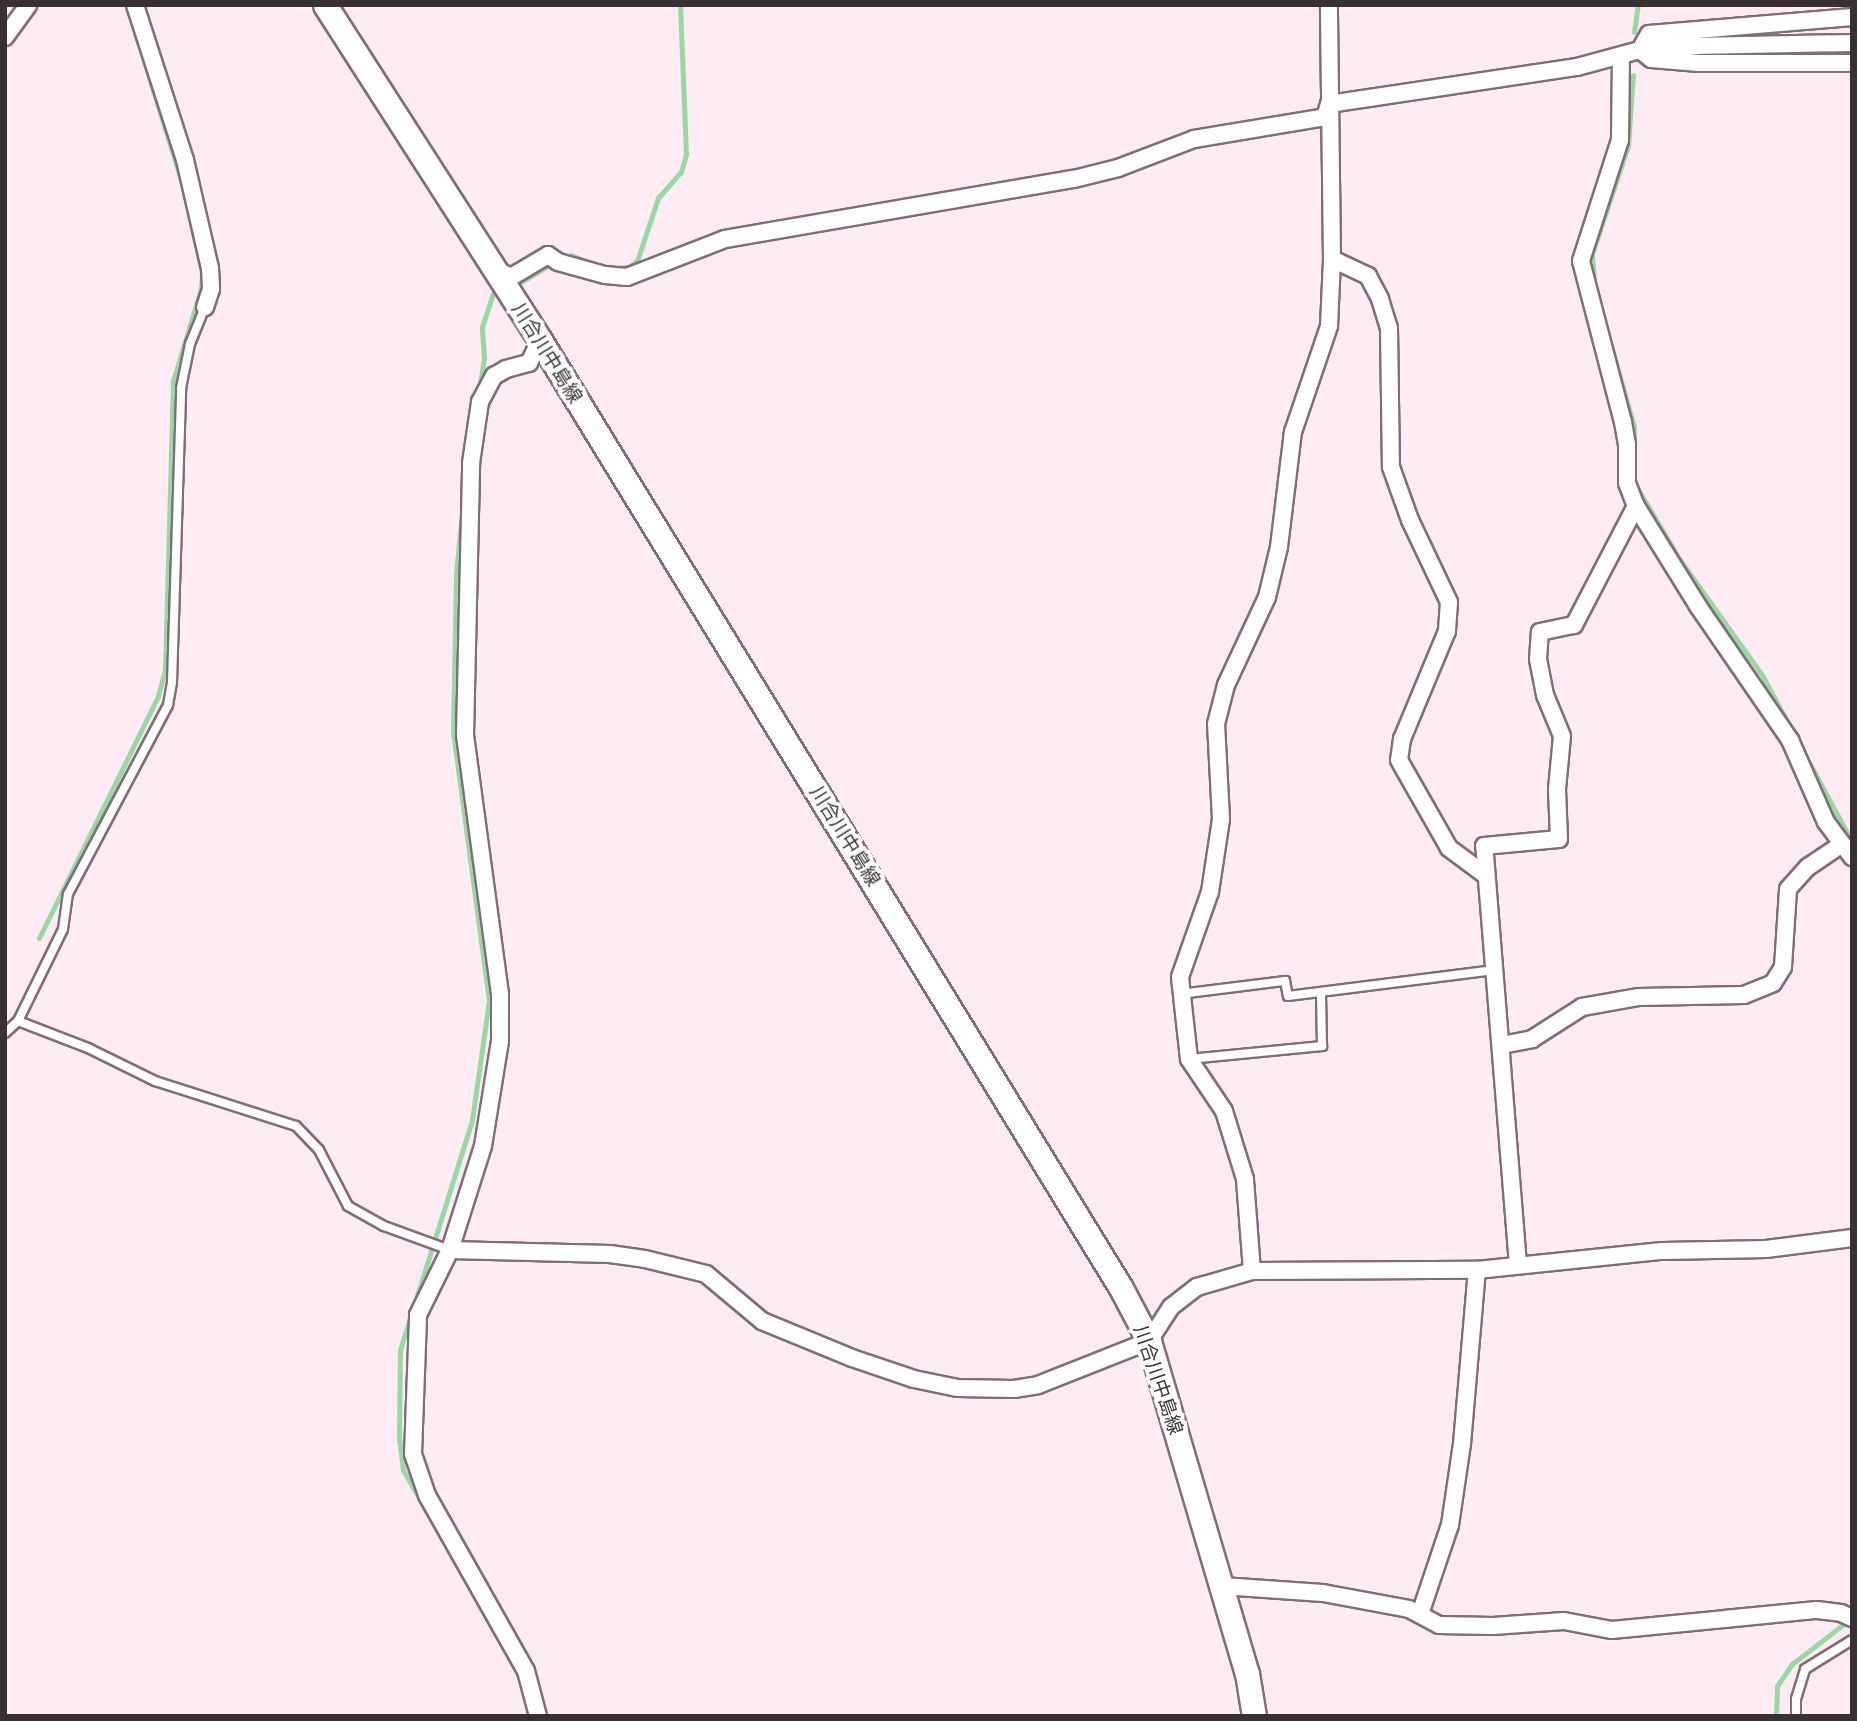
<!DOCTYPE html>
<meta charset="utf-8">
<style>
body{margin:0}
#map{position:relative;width:1857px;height:1721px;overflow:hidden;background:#feebf3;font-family:Lora,"Noto Sans JP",serif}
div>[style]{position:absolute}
.stream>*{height:5px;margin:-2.5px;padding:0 2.5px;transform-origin:2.5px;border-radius:2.5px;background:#97d9a2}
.roads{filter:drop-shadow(2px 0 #826d77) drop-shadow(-2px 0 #826d77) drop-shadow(0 2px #826d77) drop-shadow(0 -2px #826d77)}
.lane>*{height:8px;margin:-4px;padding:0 4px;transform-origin:4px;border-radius:4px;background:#fff}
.street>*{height:16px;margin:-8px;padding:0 8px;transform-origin:8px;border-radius:8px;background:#fff}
.secondary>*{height:23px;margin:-11.5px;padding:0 11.5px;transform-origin:11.5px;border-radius:11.5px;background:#fff}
span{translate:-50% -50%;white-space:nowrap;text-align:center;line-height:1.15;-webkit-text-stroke:7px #fff;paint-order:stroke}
.street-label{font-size:19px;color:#393034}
.frame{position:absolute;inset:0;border:7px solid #393034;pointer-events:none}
</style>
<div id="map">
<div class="stream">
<div style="left:1634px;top:32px;width:27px;rotate:-82deg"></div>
<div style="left:571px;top:255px;width:32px;rotate:22deg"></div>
<div style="left:610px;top:268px;width:18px;rotate:-3deg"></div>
<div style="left:628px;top:267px;width:11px;rotate:-34deg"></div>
<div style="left:637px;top:261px;width:66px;rotate:-71.6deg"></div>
<div style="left:658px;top:198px;width:35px;rotate:-49deg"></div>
<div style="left:681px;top:172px;width:19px;rotate:-74deg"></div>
<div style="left:686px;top:154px;width:149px;rotate:-92.3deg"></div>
<div style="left:1594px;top:279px;width:25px;rotate:-95deg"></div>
<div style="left:1592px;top:254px;width:114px;rotate:-71.6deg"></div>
<div style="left:1628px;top:146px;width:71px;rotate:-86deg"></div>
<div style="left:516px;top:285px;width:35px;rotate:-31deg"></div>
<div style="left:1611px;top:346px;width:84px;rotate:74.1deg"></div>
<div style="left:1634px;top:427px;width:18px;rotate:90deg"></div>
<div style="left:479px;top:390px;width:32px;rotate:-81deg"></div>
<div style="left:484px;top:358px;width:31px;rotate:-94deg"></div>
<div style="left:482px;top:327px;width:35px;rotate:-72deg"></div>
<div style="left:1636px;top:486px;width:86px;rotate:59.3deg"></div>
<div style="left:1680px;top:560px;width:141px;rotate:54.5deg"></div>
<div style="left:1762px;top:675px;width:190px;rotate:61.7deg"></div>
<div style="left:39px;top:938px;width:270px;rotate:-63.8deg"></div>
<div style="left:158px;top:696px;width:28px;rotate:-75deg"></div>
<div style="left:165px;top:669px;width:288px;rotate:-88.4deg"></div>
<div style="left:173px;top:381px;width:97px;rotate:-73.2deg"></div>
<div style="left:201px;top:288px;width:15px;rotate:-86deg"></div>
<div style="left:202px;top:273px;width:92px;rotate:-102.5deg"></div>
<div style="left:182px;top:183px;width:158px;rotate:-107.3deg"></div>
<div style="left:442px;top:1538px;width:78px;rotate:-119.8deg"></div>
<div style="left:403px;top:1470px;width:31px;rotate:-97deg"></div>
<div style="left:399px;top:1439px;width:89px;rotate:-89.4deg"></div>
<div style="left:400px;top:1350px;width:241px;rotate:-72.6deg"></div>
<div style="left:472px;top:1120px;width:120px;rotate:-81.9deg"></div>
<div style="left:489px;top:1001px;width:272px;rotate:-97.6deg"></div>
<div style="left:453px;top:731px;width:158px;rotate:-88.9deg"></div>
<div style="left:456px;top:573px;width:59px;rotate:-84.2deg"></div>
<div style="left:1776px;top:1716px;width:30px;rotate:-88deg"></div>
<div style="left:1777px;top:1686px;width:27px;rotate:-56deg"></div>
<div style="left:1792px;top:1664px;width:72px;rotate:-37.7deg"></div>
</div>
<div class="roads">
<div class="lane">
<div style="left:1180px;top:994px;width:106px;rotate:-7.1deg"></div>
<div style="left:1285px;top:981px;width:15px;rotate:79deg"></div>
<div style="left:1288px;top:996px;width:208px;rotate:-7.2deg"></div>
<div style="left:18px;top:1021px;width:75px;rotate:21.1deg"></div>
<div style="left:88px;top:1048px;width:75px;rotate:26.2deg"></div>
<div style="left:155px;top:1081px;width:148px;rotate:17.7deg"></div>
<div style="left:296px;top:1126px;width:33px;rotate:46deg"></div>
<div style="left:319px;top:1150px;width:63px;rotate:62.6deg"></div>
<div style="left:348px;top:1206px;width:41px;rotate:29.1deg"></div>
<div style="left:384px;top:1226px;width:70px;rotate:20deg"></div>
<div style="left:5px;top:1033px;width:18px;rotate:-43deg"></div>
<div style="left:18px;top:1021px;width:102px;rotate:-63.9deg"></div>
<div style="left:63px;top:929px;width:35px;rotate:-82deg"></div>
<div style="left:68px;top:894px;width:214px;rotate:-62.1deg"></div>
<div style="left:168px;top:705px;width:23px;rotate:-80deg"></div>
<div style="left:172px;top:682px;width:294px;rotate:-88.2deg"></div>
<div style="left:181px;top:388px;width:45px;rotate:-78.4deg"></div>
<div style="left:190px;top:344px;width:40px;rotate:-68deg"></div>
<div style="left:1189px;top:1059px;width:134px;rotate:-5.6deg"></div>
<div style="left:1322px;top:1046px;width:54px;rotate:-91.1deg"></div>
<div style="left:1796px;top:1716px;width:17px;rotate:-90deg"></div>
<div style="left:1796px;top:1699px;width:31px;rotate:-73deg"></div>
<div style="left:1805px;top:1669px;width:55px;rotate:-31.7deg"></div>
</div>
<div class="street">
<div style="left:135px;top:5px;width:163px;rotate:72.1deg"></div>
<div style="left:185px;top:160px;width:111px;rotate:77deg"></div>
<div style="left:210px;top:268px;width:21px;rotate:87deg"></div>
<div style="left:211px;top:289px;width:19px;rotate:108deg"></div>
<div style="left:5px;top:37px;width:39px;rotate:-54deg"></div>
<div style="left:1640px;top:50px;width:18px;rotate:-61deg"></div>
<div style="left:1649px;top:34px;width:204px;rotate:-4.8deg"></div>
<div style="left:1640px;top:50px;width:14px;rotate:39deg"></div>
<div style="left:1651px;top:59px;width:48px;rotate:4.8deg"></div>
<div style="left:1699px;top:63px;width:153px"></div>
<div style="left:1621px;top:57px;width:83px;rotate:90.7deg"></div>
<div style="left:1620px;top:140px;width:127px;rotate:107.9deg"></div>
<div style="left:1581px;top:261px;width:166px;rotate:75.4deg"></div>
<div style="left:1623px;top:422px;width:22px;rotate:80deg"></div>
<div style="left:1627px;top:444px;width:39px;rotate:90deg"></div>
<div style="left:1627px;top:483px;width:25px;rotate:69deg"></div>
<div style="left:1636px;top:506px;width:118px;rotate:58.2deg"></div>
<div style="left:1698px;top:606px;width:163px;rotate:55.5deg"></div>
<div style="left:1790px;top:740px;width:90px;rotate:66.3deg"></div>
<div style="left:1826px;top:822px;width:44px;rotate:53.4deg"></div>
<div style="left:1329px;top:104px;width:251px;rotate:-8.5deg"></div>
<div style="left:1577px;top:67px;width:65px;rotate:-15.1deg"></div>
<div style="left:1640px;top:50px;width:54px;rotate:-4.2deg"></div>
<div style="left:1694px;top:46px;width:158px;rotate:-1.1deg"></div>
<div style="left:1332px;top:259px;width:40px;rotate:25deg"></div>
<div style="left:1368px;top:276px;width:26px;rotate:62deg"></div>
<div style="left:1380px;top:299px;width:30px;rotate:73deg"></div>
<div style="left:1389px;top:328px;width:139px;rotate:89.2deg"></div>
<div style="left:1391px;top:467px;width:56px;rotate:70.3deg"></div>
<div style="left:1410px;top:520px;width:91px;rotate:64.6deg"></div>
<div style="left:1449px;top:602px;width:29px;rotate:94deg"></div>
<div style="left:1447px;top:631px;width:117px;rotate:112.6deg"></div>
<div style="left:1402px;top:739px;width:21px;rotate:98deg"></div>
<div style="left:1399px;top:760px;width:101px;rotate:60.4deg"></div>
<div style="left:1449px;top:848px;width:44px;rotate:36.6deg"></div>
<div style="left:494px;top:269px;width:19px;rotate:25deg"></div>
<div style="left:511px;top:277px;width:43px;rotate:-30.7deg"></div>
<div style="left:548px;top:255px;width:12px;rotate:35deg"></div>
<div style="left:558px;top:262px;width:49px;rotate:15.5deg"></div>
<div style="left:605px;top:275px;width:22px;rotate:5deg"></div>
<div style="left:627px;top:277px;width:105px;rotate:-21.2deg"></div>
<div style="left:725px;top:239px;width:354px;rotate:-9.8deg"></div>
<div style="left:1074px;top:179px;width:45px;rotate:-14deg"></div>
<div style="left:1118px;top:168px;width:81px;rotate:-20.9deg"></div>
<div style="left:1194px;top:139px;width:133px;rotate:-9.5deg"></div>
<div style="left:1325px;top:117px;width:14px;rotate:-73deg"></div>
<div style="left:1502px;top:1045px;width:31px;rotate:-11deg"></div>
<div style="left:1532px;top:1039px;width:59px;rotate:-32.6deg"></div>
<div style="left:1582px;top:1007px;width:58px;rotate:-10deg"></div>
<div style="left:1639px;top:997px;width:105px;rotate:-1.1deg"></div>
<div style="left:1744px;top:995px;width:31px;rotate:-22deg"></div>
<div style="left:1773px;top:983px;width:19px;rotate:-58deg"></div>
<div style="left:1783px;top:967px;width:78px;rotate:-86.3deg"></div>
<div style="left:1788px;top:889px;width:30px;rotate:-48deg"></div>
<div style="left:1808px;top:867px;width:40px;rotate:-34deg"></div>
<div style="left:450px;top:1250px;width:160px;rotate:1.4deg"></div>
<div style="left:610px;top:1254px;width:35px;rotate:8deg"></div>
<div style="left:645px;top:1259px;width:63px;rotate:13.8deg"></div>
<div style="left:706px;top:1274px;width:73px;rotate:40deg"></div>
<div style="left:762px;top:1321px;width:97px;rotate:22.3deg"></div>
<div style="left:852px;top:1358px;width:65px;rotate:18.7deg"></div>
<div style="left:914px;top:1379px;width:45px;rotate:11.6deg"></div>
<div style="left:958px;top:1388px;width:56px;rotate:1deg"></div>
<div style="left:1014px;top:1389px;width:24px;rotate:-9deg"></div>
<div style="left:1038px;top:1385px;width:119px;rotate:-21.6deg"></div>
<div style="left:1149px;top:1341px;width:40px;rotate:-57.1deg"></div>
<div style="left:1171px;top:1307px;width:33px;rotate:-38deg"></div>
<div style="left:1197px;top:1287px;width:57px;rotate:-16.2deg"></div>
<div style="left:1252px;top:1271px;width:225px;rotate:-0.3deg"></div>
<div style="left:1477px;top:1270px;width:186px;rotate:-5.9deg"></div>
<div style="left:1662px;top:1251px;width:104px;rotate:-1.1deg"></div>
<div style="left:1766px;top:1249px;width:87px;rotate:-7.3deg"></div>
<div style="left:1518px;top:1265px;width:420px;rotate:-94.6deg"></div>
<div style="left:1484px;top:846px;width:75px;rotate:-5.3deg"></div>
<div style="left:1559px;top:839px;width:50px;rotate:-92.3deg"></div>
<div style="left:1557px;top:789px;width:53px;rotate:-84.6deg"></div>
<div style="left:1562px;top:736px;width:44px;rotate:-112.5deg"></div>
<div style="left:1545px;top:695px;width:37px;rotate:-101deg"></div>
<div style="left:1538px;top:659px;width:27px;rotate:-86deg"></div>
<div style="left:1540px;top:632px;width:35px;rotate:-12deg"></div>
<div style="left:1574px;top:625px;width:134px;rotate:-62.5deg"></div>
<div style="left:1252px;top:1271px;width:92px;rotate:-94.4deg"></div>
<div style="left:1245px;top:1179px;width:71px;rotate:-107.2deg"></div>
<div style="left:1224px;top:1111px;width:63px;rotate:-123.9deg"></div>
<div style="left:1189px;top:1059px;width:82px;rotate:-96.3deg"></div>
<div style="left:1180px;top:977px;width:90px;rotate:-70.6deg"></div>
<div style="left:1210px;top:892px;width:74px;rotate:-81.4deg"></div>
<div style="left:1221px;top:819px;width:95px;rotate:-93deg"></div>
<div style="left:1216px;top:724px;width:40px;rotate:-75.6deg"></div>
<div style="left:1226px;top:685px;width:97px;rotate:-65deg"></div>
<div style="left:1267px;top:597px;width:51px;rotate:-76.5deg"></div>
<div style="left:1279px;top:547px;width:116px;rotate:-83.1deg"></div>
<div style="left:1293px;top:432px;width:112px;rotate:-71.2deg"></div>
<div style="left:1329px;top:326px;width:67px;rotate:-87.4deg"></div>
<div style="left:1332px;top:259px;width:254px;rotate:-90.7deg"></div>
<div style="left:1222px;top:1586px;width:101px;rotate:4deg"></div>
<div style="left:1323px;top:1593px;width:87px;rotate:10.5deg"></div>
<div style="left:1409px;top:1609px;width:34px;rotate:28deg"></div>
<div style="left:1439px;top:1625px;width:54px;rotate:1.1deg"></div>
<div style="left:1493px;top:1626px;width:71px;rotate:-4deg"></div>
<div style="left:1564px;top:1621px;width:49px;rotate:10.6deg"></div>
<div style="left:1612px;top:1630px;width:206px;rotate:-5.6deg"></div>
<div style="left:1817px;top:1610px;width:24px;rotate:7deg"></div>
<div style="left:1841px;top:1613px;width:12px;rotate:24deg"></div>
<div style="left:1420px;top:1614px;width:94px;rotate:-71.4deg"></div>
<div style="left:1450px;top:1525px;width:82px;rotate:-81.6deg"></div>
<div style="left:1462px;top:1444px;width:175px;rotate:-85.1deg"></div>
<div style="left:538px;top:1716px;width:47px;rotate:-104.9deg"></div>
<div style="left:526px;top:1671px;width:202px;rotate:-119.4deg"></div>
<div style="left:427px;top:1495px;width:43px;rotate:-108.9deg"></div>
<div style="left:413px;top:1454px;width:139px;rotate:-87.9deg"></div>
<div style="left:418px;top:1315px;width:72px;rotate:-63.8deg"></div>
<div style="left:450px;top:1250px;width:109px;rotate:-72.4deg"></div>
<div style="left:483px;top:1146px;width:106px;rotate:-80.8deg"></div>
<div style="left:500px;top:1041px;width:47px;rotate:-90deg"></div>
<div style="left:500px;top:994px;width:261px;rotate:-97.7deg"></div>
<div style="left:465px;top:735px;width:272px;rotate:-88.7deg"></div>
<div style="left:471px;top:463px;width:62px;rotate:-81.6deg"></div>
<div style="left:480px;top:402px;width:30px;rotate:-62deg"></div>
<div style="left:494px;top:376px;width:14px;rotate:-30deg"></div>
<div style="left:506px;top:369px;width:24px;rotate:-15deg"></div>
<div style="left:529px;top:363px;width:25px;rotate:-64deg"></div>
</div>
<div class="secondary">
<div style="left:325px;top:5px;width:398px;rotate:57.3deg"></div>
<div style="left:540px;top:340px;width:1112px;rotate:58.5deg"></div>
<div style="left:1121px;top:1288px;width:60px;rotate:62.2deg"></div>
<div style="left:1149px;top:1341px;width:346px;rotate:73.6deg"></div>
<div style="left:1247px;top:1673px;width:44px;rotate:80.8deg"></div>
</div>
</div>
<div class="street-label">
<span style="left:547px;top:353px;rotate:58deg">川合川中島線</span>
<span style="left:845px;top:836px;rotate:58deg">川合川中島線</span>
<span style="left:1158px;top:1380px;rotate:71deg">川合川中島線</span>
</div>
<div class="frame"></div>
</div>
